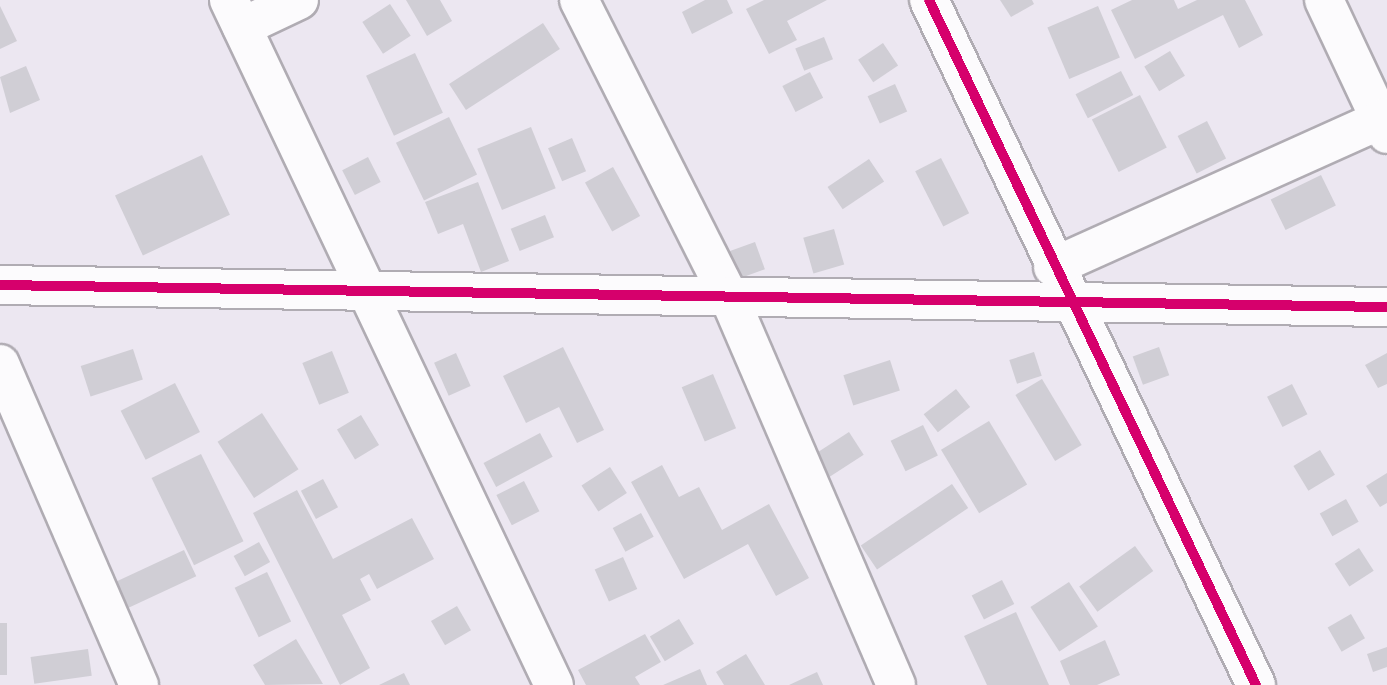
<!DOCTYPE html>
<style>
body{margin:0}
#map{position:relative;width:1387px;height:685px;overflow:hidden;background:#ece7f1;font-family:Karla,sans-serif}
div>[style]{position:absolute}
.building>*{inset:0;background:#d0ced5;transform-origin:0 0}
.roads{filter:drop-shadow(2px 0 #b0acb3) drop-shadow(-2px 0 #b0acb3) drop-shadow(0 2px #b0acb3) drop-shadow(0 -2px #b0acb3)}
.minor>*{height:38px;margin:-19px;padding:0 19px;transform-origin:19px;border-radius:19px;background:#fcfbfd}
.cycleway>*{height:10px;margin:-5px;padding:0 5px;transform-origin:5px;border-radius:5px;background:#d6006c}
span{translate:-50% -50%;white-space:nowrap;text-align:center;line-height:1.15;-webkit-text-stroke:7px #ebe3f5;paint-order:stroke}
</style>
<div id="map">
<div class="building">
<div style="clip-path:polygon(406px 0,440px 0,452px 21px,427px 36px)"></div>
<div style="clip-path:polygon(705px 0,727px 0,733px 13px,692px 34px,682px 12px)"></div>
<div style="clip-path:polygon(764px 0,827px 0,787px 21px,797px 40px,769px 54px,746px 9px)"></div>
<div style="clip-path:polygon(1000px 0,1032px 0,1034px 4px,1011px 17px)"></div>
<div style="clip-path:polygon(1132px 0,1174px 0,1178px 9px,1197px 0,1245px 0,1263px 35px,1239px 48px,1223px 15px,1135px 59px,1111px 10px)"></div>
<div style="left:390px;top:4px;width:38px;height:33px;rotate:57deg"></div>
<div style="clip-path:polygon(0 6px,17px 41px,0 49px)"></div>
<div style="left:1098px;top:6px;width:56px;height:55px;rotate:67deg"></div>
<div style="left:543px;top:23px;width:31px;height:112px;rotate:57deg"></div>
<div style="left:824px;top:37px;width:24px;height:31px;rotate:68deg"></div>
<div style="left:883px;top:43px;width:27px;height:30px;rotate:56deg"></div>
<div style="left:1170px;top:51px;width:29px;height:30px;rotate:59deg"></div>
<div style="left:415px;top:53px;width:66px;height:54px;rotate:65deg"></div>
<div style="clip-path:polygon(26px 66px,40px 100px,10px 113px,0 77px)"></div>
<div style="left:1121px;top:71px;width:27px;height:51px;rotate:63deg"></div>
<div style="left:810px;top:72px;width:29px;height:31px;rotate:63deg"></div>
<div style="left:895px;top:84px;width:30px;height:30px;rotate:66deg"></div>
<div style="left:1140px;top:95px;width:59px;height:54px;rotate:63deg"></div>
<div style="left:449px;top:117px;width:64px;height:59px;rotate:64deg"></div>
<div style="left:1207px;top:121px;width:42px;height:33px;rotate:63deg"></div>
<div style="left:531px;top:127px;width:66px;height:58px;rotate:68deg"></div>
<div style="left:572px;top:138px;width:36px;height:26px;rotate:67deg"></div>
<div style="left:202px;top:155px;width:66px;height:96px;rotate:65deg"></div>
<div style="left:368px;top:157px;width:28px;height:29px;rotate:63deg"></div>
<div style="left:941px;top:158px;width:62px;height:29px;rotate:63deg"></div>
<div style="left:869px;top:159px;width:27px;height:50px;rotate:56deg"></div>
<div style="left:613px;top:167px;width:56px;height:32px;rotate:61deg"></div>
<div style="left:1321px;top:175px;width:34px;height:56px;rotate:64deg"></div>
<div style="clip-path:polygon(478px 182px,509px 261px,481px 272px,463px 224px,438px 234px,425px 202px)"></div>
<div style="left:545px;top:215px;width:24px;height:37px;rotate:68deg"></div>
<div style="left:834px;top:229px;width:37px;height:32px;rotate:74deg"></div>
<div style="left:755px;top:242px;width:29px;height:28px;rotate:70deg"></div>
<div style="clip-path:polygon(563px 347px,604px 430px,577px 443px,559px 407px,526px 423px,503px 376px)"></div>
<div style="left:1159px;top:347px;width:30px;height:28px;rotate:70deg"></div>
<div style="left:133px;top:349px;width:32px;height:55px;rotate:72deg"></div>
<div style="left:332px;top:351px;width:45px;height:32px;rotate:68deg"></div>
<div style="left:1034px;top:352px;width:25px;height:26px;rotate:72deg"></div>
<div style="left:456px;top:353px;width:36px;height:24px;rotate:66deg"></div>
<div style="clip-path:polygon(1387px 353px,1387px 384px,1378px 388px,1365px 365px)"></div>
<div style="left:890px;top:360px;width:32px;height:49px;rotate:72deg"></div>
<div style="left:713px;top:374px;width:59px;height:34px;rotate:67deg"></div>
<div style="left:1042px;top:379px;width:77px;height:31px;rotate:59deg"></div>
<div style="left:175px;top:383px;width:55px;height:61px;rotate:63deg"></div>
<div style="left:1292px;top:384px;width:34px;height:28px;rotate:63deg"></div>
<div style="left:956px;top:389px;width:23px;height:41px;rotate:52deg"></div>
<div style="left:262px;top:413px;width:67px;height:53px;rotate:57deg"></div>
<div style="left:361px;top:415px;width:35px;height:28px;rotate:59deg"></div>
<div style="left:989px;top:421px;width:74px;height:56px;rotate:59deg"></div>
<div style="left:923px;top:425px;width:34px;height:36px;rotate:64deg"></div>
<div style="left:849px;top:432px;width:27px;height:41px;rotate:57deg"></div>
<div style="left:540px;top:433px;width:27px;height:64px;rotate:62deg"></div>
<div style="left:1320px;top:450px;width:29px;height:31px;rotate:59deg"></div>
<div style="left:201px;top:454px;width:97px;height:55px;rotate:64deg"></div>
<div style="clip-path:polygon(662px 465px,679px 497px,699px 487px,722px 530px,769px 504px,809px 578px,776px 596px,748px 544px,684px 579px,631px 482px)"></div>
<div style="left:610px;top:467px;width:31px;height:34px;rotate:57deg"></div>
<div style="clip-path:polygon(1387px 473px,1387px 503px,1380px 507px,1366px 486px)"></div>
<div style="left:323px;top:479px;width:32px;height:25px;rotate:62deg"></div>
<div style="left:524px;top:481px;width:34px;height:31px;rotate:63deg"></div>
<div style="left:952px;top:484px;width:29px;height:110px;rotate:56deg"></div>
<div style="clip-path:polygon(297px 490px,333px 559px,412px 518px,434px 559px,377px 589px,369px 574px,360px 579px,371px 600px,342px 615px,370px 668px,340px 685px,253px 513px)"></div>
<div style="left:1346px;top:499px;width:26px;height:30px;rotate:61deg"></div>
<div style="left:641px;top:513px;width:27px;height:32px;rotate:62deg"></div>
<div style="left:259px;top:542px;width:23px;height:29px;rotate:61deg"></div>
<div style="left:1135px;top:546px;width:31px;height:69px;rotate:54deg"></div>
<div style="left:1359px;top:548px;width:27px;height:29px;rotate:57deg"></div>
<div style="left:184px;top:550px;width:29px;height:77px;rotate:65deg"></div>
<div style="left:623px;top:557px;width:35px;height:31px;rotate:66deg"></div>
<div style="left:267px;top:572px;width:55px;height:36px;rotate:64deg"></div>
<div style="left:1002px;top:580px;width:27px;height:34px;rotate:63deg"></div>
<div style="left:1069px;top:582px;width:53px;height:46px;rotate:57deg"></div>
<div style="left:457px;top:606px;width:28px;height:30px;rotate:60deg"></div>
<div style="clip-path:polygon(1016px 612px,1049px 685px,987px 685px,964px 636px)"></div>
<div style="left:1351px;top:614px;width:28px;height:27px;rotate:60deg"></div>
<div style="left:679px;top:619px;width:29px;height:34px;rotate:59deg"></div>
<div style="left:0;top:623px;width:7px;height:52px"></div>
<div style="clip-path:polygon(645px 634px,661px 662px,635px 677px,640px 685px,586px 685px,578px 670px)"></div>
<div style="clip-path:polygon(296px 639px,323px 684px,265px 685px,253px 665px)"></div>
<div style="clip-path:polygon(1105px 640px,1120px 675px,1097px 685px,1070px 685px,1060px 661px)"></div>
<div style="clip-path:polygon(1387px 647px,1387px 667px,1373px 672px,1367px 654px)"></div>
<div style="left:88px;top:649px;width:27px;height:58px;rotate:82deg"></div>
<div style="clip-path:polygon(746px 654px,765px 685px,724px 685px,716px 672px)"></div>
<div style="clip-path:polygon(700px 669px,707px 685px,663px 685px)"></div>
<div style="clip-path:polygon(817px 672px,823px 685px,789px 685px)"></div>
<div style="clip-path:polygon(404px 673px,410px 685px,379px 685px)"></div>
</div>
<div class="roads">
<div class="minor">
<div style="left:229px;top:0;width:758px;rotate:64.62deg"></div>
<div style="left:579px;top:0;width:333px;rotate:63.2deg"></div>
<div style="left:729px;top:297px;width:422px;rotate:66.7deg"></div>
<div style="left:929px;top:0;width:759px;rotate:64.48deg"></div>
<div style="left:1324px;top:0;width:148px;rotate:64.8deg"></div>
<div style="left:242px;top:27px;width:63px;rotate:-25.3deg"></div>
<div style="left:1053px;top:267px;width:366px;rotate:-24.2deg"></div>
<div style="left:0;top:285px;width:1387px;rotate:0.91deg"></div>
<div style="left:0;top:364px;width:350px;rotate:66.6deg"></div>
</div>
</div>
<div class="cycleway">
<div style="left:929px;top:0;width:759px;rotate:64.48deg"></div>
<div style="left:0;top:285px;width:1387px;rotate:0.91deg"></div>
</div>
</div>
